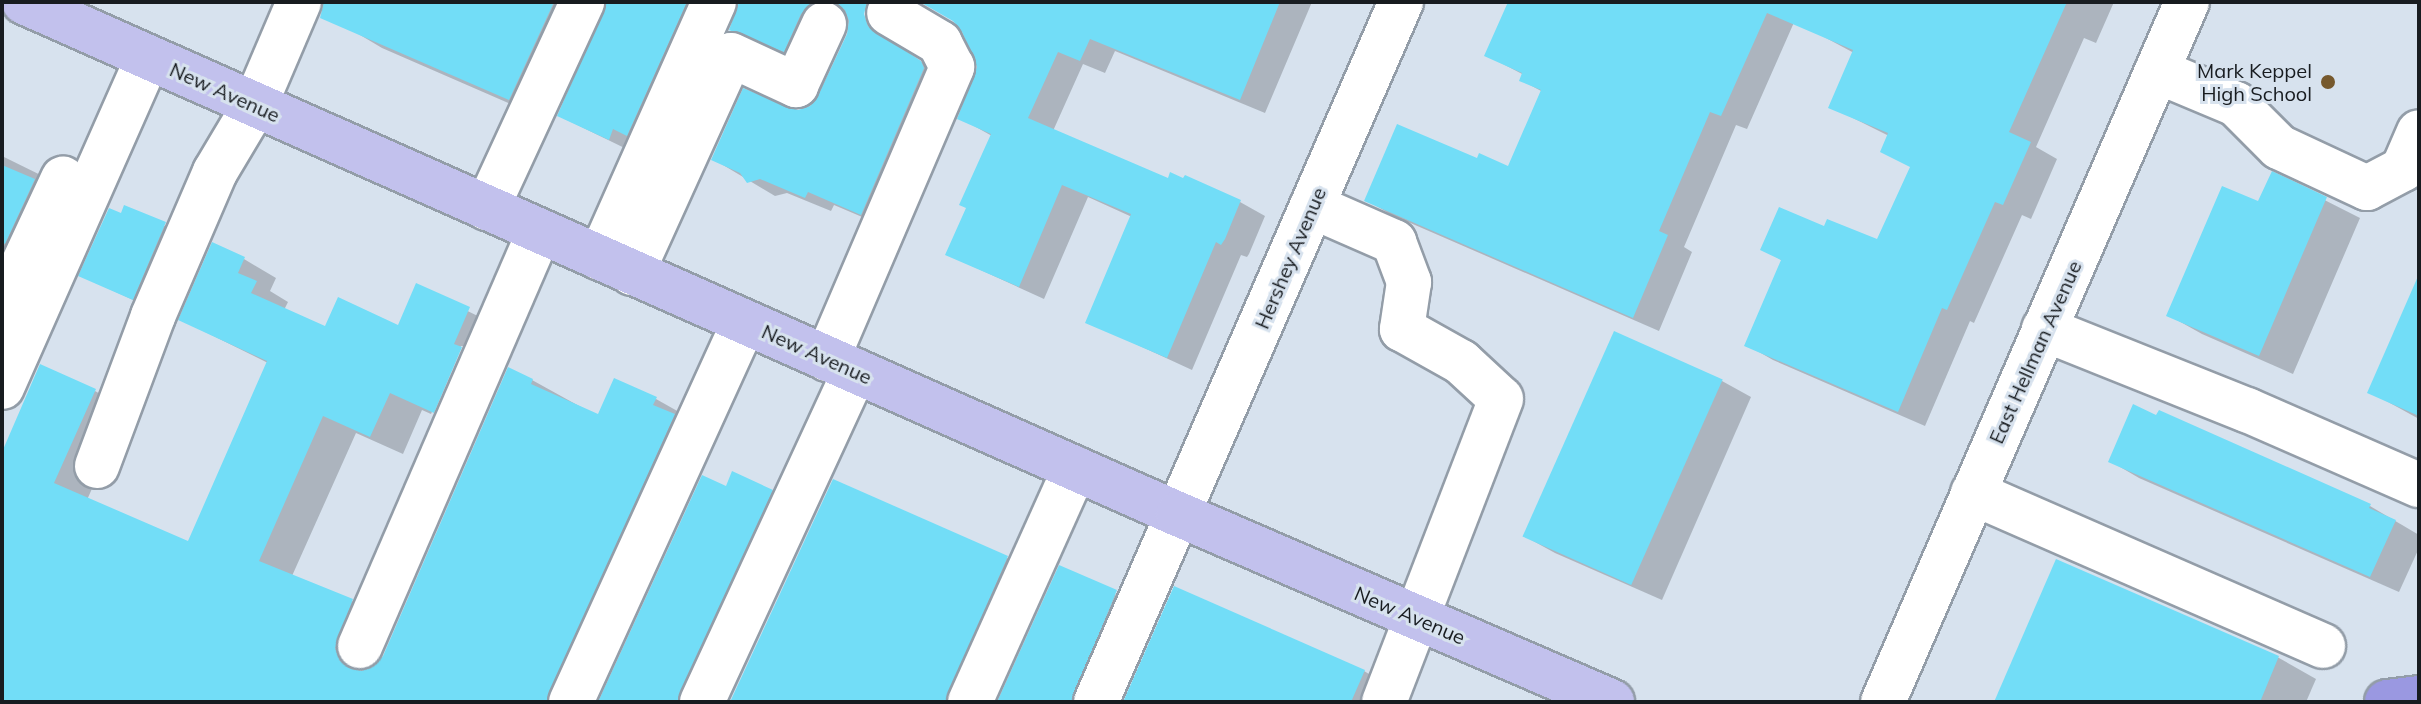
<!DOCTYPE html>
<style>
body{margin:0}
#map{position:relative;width:2421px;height:704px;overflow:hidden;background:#d7e2ee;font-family:Mulish,sans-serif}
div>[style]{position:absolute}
.shadow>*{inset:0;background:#0003}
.building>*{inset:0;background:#72ddf7;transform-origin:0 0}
.roads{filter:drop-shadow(2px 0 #939da8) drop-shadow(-2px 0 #939da8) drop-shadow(0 2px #939da8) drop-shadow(0 -2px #939da8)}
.minor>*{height:44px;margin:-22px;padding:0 22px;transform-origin:22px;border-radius:22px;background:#fff}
.major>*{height:44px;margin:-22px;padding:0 22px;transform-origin:22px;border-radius:22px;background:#c2c1ed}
.highway>*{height:44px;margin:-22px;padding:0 22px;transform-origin:22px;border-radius:22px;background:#9a98e1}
.dots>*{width:22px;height:22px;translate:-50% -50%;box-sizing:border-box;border:4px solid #d7e2ee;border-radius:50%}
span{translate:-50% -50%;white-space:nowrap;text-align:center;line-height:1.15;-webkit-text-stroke:6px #d7e2ee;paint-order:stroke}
.poi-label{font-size:20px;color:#181c20}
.right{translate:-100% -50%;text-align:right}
.street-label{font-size:20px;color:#181c20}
.frame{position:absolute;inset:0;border:4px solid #181c20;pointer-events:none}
</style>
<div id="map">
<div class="shadow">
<div style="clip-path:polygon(296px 2px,606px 2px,597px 12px,547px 120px,382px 48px,345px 26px,325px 4px,316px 11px)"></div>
<div style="clip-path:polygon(608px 2px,737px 2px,647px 159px,559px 116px)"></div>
<div style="clip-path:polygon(740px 2px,866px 2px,857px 22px,947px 78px,888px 228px,834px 205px,831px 211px,787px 193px,775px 196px,713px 159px,812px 106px,849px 35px,848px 23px,839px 34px,822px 72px,768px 51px,731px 29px)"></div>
<div style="clip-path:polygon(924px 2px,1312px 2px,1265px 113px,1115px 51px,1105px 73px,1083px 64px,1053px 131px,1169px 180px,1240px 202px,1265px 216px,1249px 254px,1247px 257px,1241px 255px,1192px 370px,1088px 322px,1132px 217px,1088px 197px,1044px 299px,948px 255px,969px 208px,992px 136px,960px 118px,979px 67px,964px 31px,954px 20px)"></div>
<div style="clip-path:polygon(1509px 2px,1803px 2px,1747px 129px,1736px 125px,1684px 247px,1692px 252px,1659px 331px,1392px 215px,1366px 200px,1478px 161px,1509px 168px,1543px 92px,1521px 80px,1524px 75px,1486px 55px)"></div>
<div style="clip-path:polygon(1826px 2px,2114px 2px,2096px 43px,2084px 38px,2036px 147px,2057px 159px,2031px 219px,2022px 215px,1974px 323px,1970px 321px,1925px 426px,1773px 360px,1747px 345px,1783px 261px,1762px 249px,1825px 229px,1878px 242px,1912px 167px,1889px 136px,1831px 107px,1854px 53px,1813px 31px)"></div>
<div style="clip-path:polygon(2px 156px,71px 190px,2px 305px)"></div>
<div style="clip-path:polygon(2273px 174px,2360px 218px,2293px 374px,2202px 334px,2168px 315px,2259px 204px)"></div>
<div style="clip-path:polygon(125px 208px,187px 236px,155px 310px,81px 276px)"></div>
<div style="clip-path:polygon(244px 259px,276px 278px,270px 291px,288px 302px,284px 310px,326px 328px,399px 328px,417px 286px,502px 328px,466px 430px,435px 416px,465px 346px,461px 346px,431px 414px,422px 410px,403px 454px,356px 433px,292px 576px,352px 601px,384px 619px,368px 671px,385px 657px,532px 380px,599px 417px,656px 399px,688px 417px,584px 702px,2px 702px,2px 450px,95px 391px,127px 409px,87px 500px,189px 544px,268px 363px,181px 320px)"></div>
<div style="clip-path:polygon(2419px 293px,2419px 419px,2370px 392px)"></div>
<div style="clip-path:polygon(1615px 334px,1722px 381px,1751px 397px,1662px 600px,1555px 553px,1526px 537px)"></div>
<div style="clip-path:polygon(2110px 461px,2370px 506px,2419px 535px,2419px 548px,2399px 592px,2139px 478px)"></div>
<div style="clip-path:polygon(727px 489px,772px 491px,803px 510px,714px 702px,601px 702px)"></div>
<div style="clip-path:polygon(1007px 558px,1039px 576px,982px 702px,732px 702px)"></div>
<div style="clip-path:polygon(2057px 561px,2279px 658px,2316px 679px,2306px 702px,1996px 702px)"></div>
<div style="clip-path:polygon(1060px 568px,1148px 610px,1108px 702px,999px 702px)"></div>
<div style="clip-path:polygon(1364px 671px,1396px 690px,1390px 702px,1125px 702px)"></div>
</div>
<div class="building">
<div style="clip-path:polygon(324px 2px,554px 2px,509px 100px,320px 18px)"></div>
<div style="clip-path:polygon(607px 2px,687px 2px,627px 136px,613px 129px,609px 140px,557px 116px)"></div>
<div style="clip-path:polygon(739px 2px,814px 2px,801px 14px,784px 52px,729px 30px)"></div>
<div style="clip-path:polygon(835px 2px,867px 2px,864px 14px,868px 26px,921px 61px,924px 68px,861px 215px,808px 192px,805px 198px,760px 179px,747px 183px,740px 173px,711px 160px,743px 88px,798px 110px,810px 106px,818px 96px,847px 34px,849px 21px,845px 10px)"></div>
<div style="clip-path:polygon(920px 2px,1280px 2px,1240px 100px,1090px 39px,1080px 61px,1058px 52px,1028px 118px,1168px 178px,1170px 172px,1183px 178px,1185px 175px,1241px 200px,1225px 239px,1221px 245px,1216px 242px,1167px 358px,1085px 323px,1131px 214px,1062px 185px,1019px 287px,945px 255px,966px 208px,959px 205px,991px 134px,957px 119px,977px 67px,962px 32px,953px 21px)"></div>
<div style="clip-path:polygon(1508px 2px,2067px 2px,2009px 132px,2031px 142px,2003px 205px,1995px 202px,1947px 310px,1942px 308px,1898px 412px,1744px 346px,1781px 260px,1760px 250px,1779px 207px,1824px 226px,1827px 219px,1877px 239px,1910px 167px,1880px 152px,1888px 133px,1828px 108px,1853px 50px,1767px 13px,1721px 116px,1710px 112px,1659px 231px,1668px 235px,1633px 318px,1364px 201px,1397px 124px,1477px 158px,1479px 153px,1508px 166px,1541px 90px,1519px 81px,1522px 73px,1484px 56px)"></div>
<div style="clip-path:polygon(2px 165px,35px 179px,5px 244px,2px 242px)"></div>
<div style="clip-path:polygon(2272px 171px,2327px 197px,2259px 356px,2166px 316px,2222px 186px,2258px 201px)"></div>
<div style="clip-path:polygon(124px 205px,166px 222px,133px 300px,78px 276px,109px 208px,121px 213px)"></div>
<div style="clip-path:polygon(212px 242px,245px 257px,238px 273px,257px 281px,251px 293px,325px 326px,338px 297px,398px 325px,416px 283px,470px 307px,454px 344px,462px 347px,434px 413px,390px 393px,370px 437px,323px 416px,259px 561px,353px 599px,335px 648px,340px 661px,351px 669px,362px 671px,374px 666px,383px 656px,508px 367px,533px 379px,531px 384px,598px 414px,614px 378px,657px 397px,653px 405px,675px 414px,546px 702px,2px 702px,2px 452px,40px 364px,96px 389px,54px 483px,188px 541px,267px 361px,178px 320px)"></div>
<div style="clip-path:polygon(2419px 274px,2419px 416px,2367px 393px)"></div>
<div style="left:1614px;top:331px;width:119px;height:225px;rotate:24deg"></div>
<div style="clip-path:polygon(2133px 404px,2156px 415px,2159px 410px,2371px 504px,2369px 508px,2396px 520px,2370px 577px,2108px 462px)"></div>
<div style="clip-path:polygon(732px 471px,773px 490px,677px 702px,598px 702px,702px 475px,726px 486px)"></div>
<div style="clip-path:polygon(833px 479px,1008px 556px,945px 702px,730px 702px)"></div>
<div style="clip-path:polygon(2056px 559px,2279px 656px,2260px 702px,1994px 702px)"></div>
<div style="clip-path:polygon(1059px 565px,1117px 590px,1071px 702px,997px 702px)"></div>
<div style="clip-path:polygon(1174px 586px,1365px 670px,1351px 702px,1123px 702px)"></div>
</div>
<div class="roads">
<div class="minor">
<div style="left:2157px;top:71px;width:86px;rotate:22.7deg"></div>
<div style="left:2236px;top:104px;width:61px;rotate:45deg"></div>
<div style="left:2279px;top:147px;width:97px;rotate:25deg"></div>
<div style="left:2367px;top:188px;width:41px;rotate:-27.8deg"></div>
<div style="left:2403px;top:169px;width:40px;rotate:-66.6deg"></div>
<div style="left:1312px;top:206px;width:90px;rotate:23.7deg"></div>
<div style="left:1394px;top:242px;width:43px;rotate:69.4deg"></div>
<div style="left:1409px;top:282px;width:48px;rotate:98.5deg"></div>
<div style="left:1402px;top:329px;width:68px;rotate:29.2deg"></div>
<div style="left:1461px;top:362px;width:54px;rotate:42.8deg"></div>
<div style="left:1501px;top:399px;width:325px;rotate:111.1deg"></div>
<div style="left:487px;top:208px;width:227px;rotate:-65.2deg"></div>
<div style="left:600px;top:258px;width:280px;rotate:-66deg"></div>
<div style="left:632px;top:273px;width:239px;rotate:-65.6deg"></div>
<div style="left:731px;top:55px;width:72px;rotate:24.8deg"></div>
<div style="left:796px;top:85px;width:67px;rotate:-65.3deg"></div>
<div style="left:2px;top:309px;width:144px;rotate:-64.9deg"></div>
<div style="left:2044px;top:329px;width:219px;rotate:21.8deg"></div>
<div style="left:2247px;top:410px;width:188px;rotate:23.6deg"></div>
<div style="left:827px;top:359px;width:318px;rotate:-66.8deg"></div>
<div style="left:952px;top:67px;width:27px;rotate:-117deg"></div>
<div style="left:940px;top:43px;width:59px;rotate:-149.5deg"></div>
<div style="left:2px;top:387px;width:360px;rotate:-66.1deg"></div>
<div style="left:97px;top:466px;width:160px;rotate:-69.5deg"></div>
<div style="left:153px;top:316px;width:157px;rotate:-66.7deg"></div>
<div style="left:215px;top:172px;width:78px;rotate:-59.2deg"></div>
<div style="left:255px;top:105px;width:112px;rotate:-66.9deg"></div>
<div style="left:1973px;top:493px;width:382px;rotate:23.6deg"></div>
<div style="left:360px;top:646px;width:452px;rotate:-66.6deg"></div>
<div style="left:571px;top:702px;width:417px;rotate:-65.5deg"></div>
<div style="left:702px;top:702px;width:365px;rotate:-65.2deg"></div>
<div style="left:970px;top:702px;width:256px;rotate:-65.8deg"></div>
<div style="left:1096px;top:702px;width:764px;rotate:-66.46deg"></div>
<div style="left:1883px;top:702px;width:763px;rotate:-66.53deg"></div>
</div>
<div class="major">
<div style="left:24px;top:2px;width:1262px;rotate:23.93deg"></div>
<div style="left:1178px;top:514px;width:473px;rotate:23.4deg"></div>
</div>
<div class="highway">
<div style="left:2387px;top:702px;width:32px;rotate:-7deg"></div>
</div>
</div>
<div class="dots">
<div style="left:2328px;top:82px;background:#76592d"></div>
</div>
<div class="poi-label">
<span class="right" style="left:2312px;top:82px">Mark Keppel<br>High School</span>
</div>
<div class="street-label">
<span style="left:225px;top:92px;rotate:24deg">New Avenue</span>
<span style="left:1290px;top:258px;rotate:-67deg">Hershey Avenue</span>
<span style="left:2035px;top:352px;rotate:-66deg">East Hellman Avenue</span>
<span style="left:817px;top:354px;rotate:24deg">New Avenue</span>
<span style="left:1410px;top:615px;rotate:23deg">New Avenue</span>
</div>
<div class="frame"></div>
</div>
